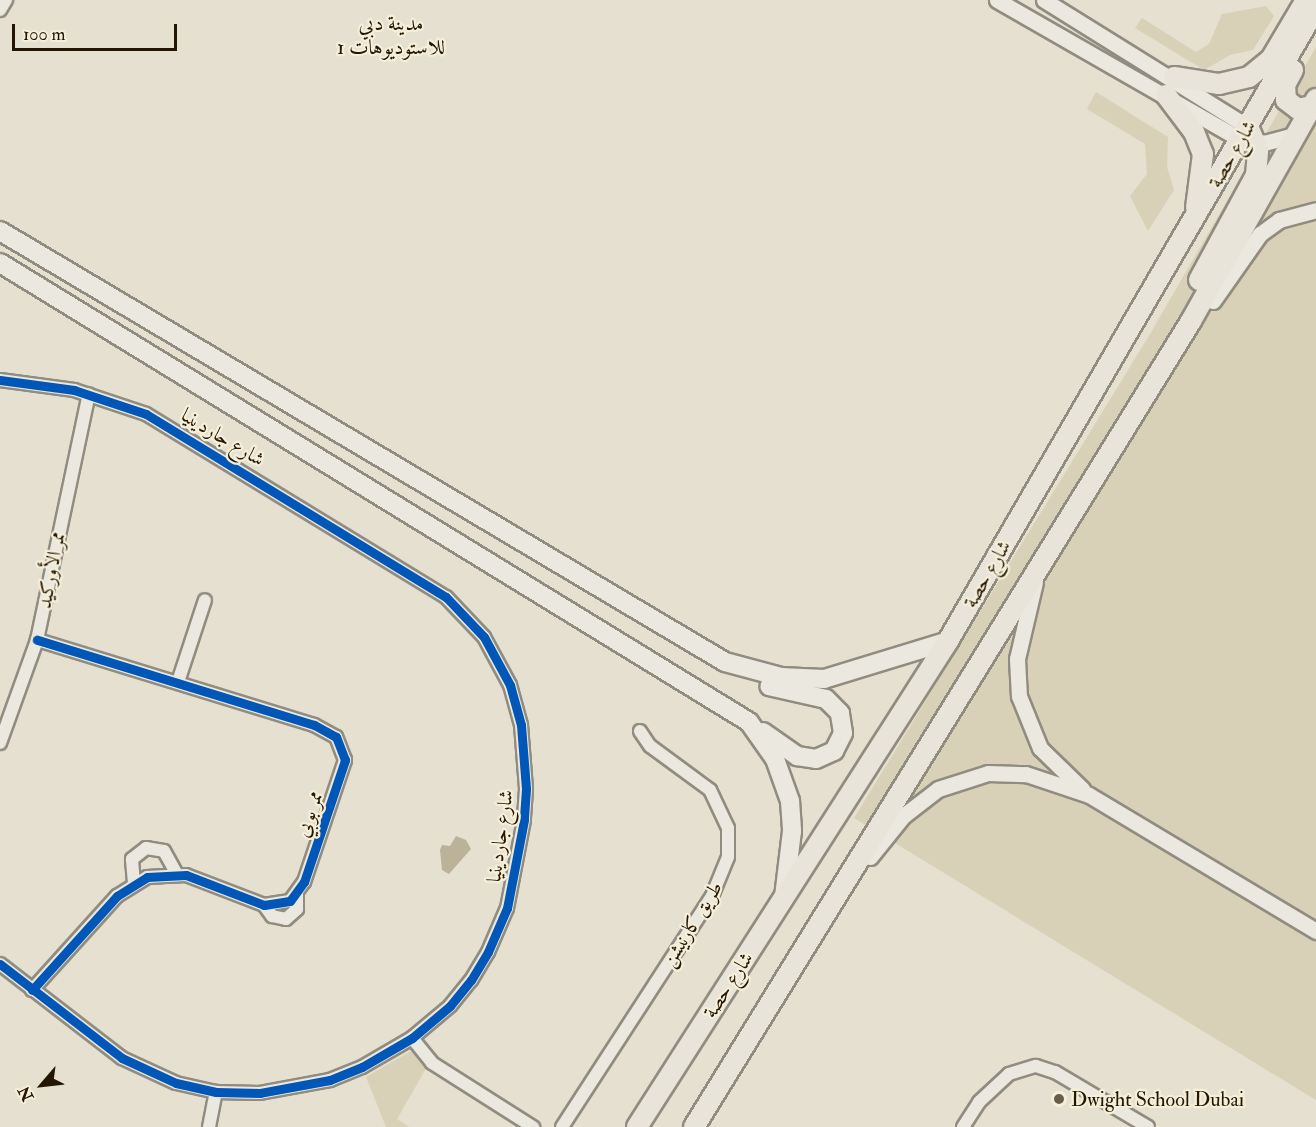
<!DOCTYPE html>
<meta charset="utf-8">
<style>
body{margin:0}
#map{position:relative;width:1316px;height:1127px;overflow:hidden;background:#e5e0cf;font-family:"IM FELL Double Pica",Amiri,serif}
div>[style]{position:absolute}
.green>*{inset:0;background:#d8d0b7}
.water>*{inset:0;background:#bcb29a}
.roads{filter:drop-shadow(2px 0 #918c80) drop-shadow(-2px 0 #918c80) drop-shadow(0 2px #918c80) drop-shadow(0 -2px #918c80)}
.minor>*{height:12px;margin:-6px;padding:0 6px;transform-origin:6px;border-radius:6px;background:#ebe8df}
.tertiary>*{height:15px;margin:-7.5px;padding:0 7.5px;transform-origin:7.5px;border-radius:7.5px;background:#ebe8df}
.secondary>*{height:18px;margin:-9px;padding:0 9px;transform-origin:9px;border-radius:9px;background:#ebe8df}
.primary>*{height:20px;margin:-10px;padding:0 10px;transform-origin:10px;border-radius:10px;background:#e8e4da}
.cycleway>*{height:9px;margin:-4.5px;padding:0 4.5px;transform-origin:4.5px;border-radius:4.5px;background:#0057b8}
.dots>*{width:16px;height:16px;translate:-50% -50%;box-sizing:border-box;border:3px solid #f5efd9;border-radius:50%}
span{translate:-50% -50%;white-space:nowrap;text-align:center;line-height:1.15;-webkit-text-stroke:4.5px #f5efd9;paint-order:stroke}
.street-label{font-size:20px;color:#251604}
.poi-label{font-size:20px;color:#251604}
.left{translate:0 -50%;text-align:left}
.neighbourhood-label{font-size:21px;color:#251604}
.north{position:absolute;left:12px;top:1055px;width:60px;height:60px;-webkit-text-stroke:4px #f5efd9;paint-order:stroke;rotate:242deg;font-size:16px;font-weight:700;line-height:24px;text-align:center;color:#251604}
.north::after{content:'';display:block;margin:auto;width:21px;height:27px;background:#251604;clip-path:polygon(50% 0,100% 100%,50% 72%,0 100%)}
.scale{position:absolute;left:12px;top:24px;width:165px;height:27px;box-sizing:border-box;border:3px solid #251604;border-top:0;padding-left:8px;font-size:18px;line-height:21px;white-space:nowrap;color:#251604;-webkit-text-stroke:4px #f5efd9;paint-order:stroke}
</style>
<div id="map">
<div class="green">
<div style="clip-path:polygon(1266px 6px,1274px 16px,1253px 50px,1230px 55px,1204px 70px,1135px 28px,1142px 18px,1196px 52px,1209px 44px,1222px 14px)"></div>
<div style="clip-path:polygon(1316px 47px,1316px 1100px,854px 818px,1150px 334px)"></div>
<div style="clip-path:polygon(1096px 92px,1168px 137px,1167px 167px,1174px 190px,1148px 231px,1130px 196px,1147px 174px,1145px 144px,1087px 109px)"></div>
<div style="clip-path:polygon(411px 1051px,428px 1065px,397px 1119px,409px 1127px,386px 1127px,366px 1077px)"></div>
</div>
<div class="water">
<div style="clip-path:polygon(456px 836px,466px 840px,471px 849px,449px 874px,442px 870px,440px 850px,442px 845px,450px 846px)"></div>
</div>
<div class="roads">
<div class="minor">
<div style="left:0;top:10px;width:12px;rotate:-59deg"></div>
<div style="left:0;top:380px;width:75px;rotate:7.7deg"></div>
<div style="left:74px;top:390px;width:76px;rotate:18.4deg"></div>
<div style="left:146px;top:414px;width:351px;rotate:31.4deg"></div>
<div style="left:446px;top:597px;width:55px;rotate:46.5deg"></div>
<div style="left:484px;top:637px;width:55px;rotate:61.6deg"></div>
<div style="left:510px;top:685px;width:41px;rotate:74.6deg"></div>
<div style="left:521px;top:725px;width:64px;rotate:85.5deg"></div>
<div style="left:526px;top:789px;width:31px;rotate:94deg"></div>
<div style="left:524px;top:820px;width:90px;rotate:100.9deg"></div>
<div style="left:507px;top:908px;width:48px;rotate:113.4deg"></div>
<div style="left:488px;top:952px;width:33px;rotate:121deg"></div>
<div style="left:471px;top:980px;width:33px;rotate:129deg"></div>
<div style="left:450px;top:1006px;width:50px;rotate:139.9deg"></div>
<div style="left:412px;top:1038px;width:58px;rotate:149.9deg"></div>
<div style="left:362px;top:1067px;width:35px;rotate:158deg"></div>
<div style="left:330px;top:1080px;width:71px;rotate:169.5deg"></div>
<div style="left:260px;top:1093px;width:44px;rotate:-178.7deg"></div>
<div style="left:216px;top:1092px;width:41px;rotate:-167.3deg"></div>
<div style="left:176px;top:1083px;width:60px;rotate:-155.2deg"></div>
<div style="left:122px;top:1058px;width:154px;rotate:-142.4deg"></div>
<div style="left:178px;top:682px;width:86px;rotate:-71.8deg"></div>
<div style="left:0;top:743px;width:109px;rotate:-70.2deg"></div>
<div style="left:37px;top:640px;width:251px;rotate:-78.1deg"></div>
<div style="left:134px;top:883px;width:24px;rotate:-95deg"></div>
<div style="left:132px;top:859px;width:18px;rotate:-38deg"></div>
<div style="left:146px;top:848px;width:18px;rotate:9deg"></div>
<div style="left:164px;top:851px;width:25px;rotate:61deg"></div>
<div style="left:264px;top:905px;width:14px;rotate:54deg"></div>
<div style="left:272px;top:916px;width:14px;rotate:12deg"></div>
<div style="left:286px;top:919px;width:15px;rotate:-42deg"></div>
<div style="left:297px;top:909px;width:14px;rotate:-90deg"></div>
<div style="left:32px;top:990px;width:127px;rotate:-47.9deg"></div>
<div style="left:117px;top:896px;width:36px;rotate:-32deg"></div>
<div style="left:147px;top:877px;width:39px;rotate:-3deg"></div>
<div style="left:186px;top:875px;width:84px;rotate:21deg"></div>
<div style="left:264px;top:905px;width:26px;rotate:-9deg"></div>
<div style="left:290px;top:901px;width:24px;rotate:-54deg"></div>
<div style="left:304px;top:882px;width:129px;rotate:-71.4deg"></div>
<div style="left:345px;top:760px;width:25px;rotate:-111deg"></div>
<div style="left:336px;top:737px;width:25px;rotate:-151deg"></div>
<div style="left:314px;top:725px;width:290px;rotate:-162.9deg"></div>
<div style="left:412px;top:1038px;width:32px;rotate:51deg"></div>
<div style="left:432px;top:1063px;width:120px;rotate:32.4deg"></div>
<div style="left:209px;top:1127px;width:36px;rotate:-79deg"></div>
<div style="left:562px;top:1127px;width:275px;rotate:-57deg"></div>
<div style="left:712px;top:896px;width:42px;rotate:-67.7deg"></div>
<div style="left:728px;top:857px;width:29px;rotate:-90deg"></div>
<div style="left:728px;top:828px;width:42px;rotate:-115.3deg"></div>
<div style="left:710px;top:790px;width:74px;rotate:-143.7deg"></div>
<div style="left:650px;top:746px;width:18px;rotate:-124deg"></div>
<div style="left:963px;top:1127px;width:30px;rotate:-57deg"></div>
<div style="left:979px;top:1102px;width:41px;rotate:-43deg"></div>
<div style="left:1009px;top:1074px;width:28px;rotate:-17deg"></div>
<div style="left:1036px;top:1066px;width:20px;rotate:18deg"></div>
<div style="left:1055px;top:1072px;width:108px;rotate:30.6deg"></div>
</div>
<div class="tertiary">
<div style="left:997px;top:0;width:280px;rotate:29.8deg"></div>
<div style="left:1240px;top:139px;width:24px;rotate:9deg"></div>
<div style="left:1264px;top:143px;width:34px;rotate:-15deg"></div>
<div style="left:1044px;top:0;width:240px;rotate:31.9deg"></div>
<div style="left:1213px;top:301px;width:82px;rotate:-55deg"></div>
<div style="left:1260px;top:234px;width:24px;rotate:-36deg"></div>
<div style="left:1279px;top:220px;width:38px;rotate:-15deg"></div>
<div style="left:1035px;top:582px;width:79px;rotate:103.2deg"></div>
<div style="left:1017px;top:659px;width:37px;rotate:87deg"></div>
<div style="left:1019px;top:696px;width:56px;rotate:68deg"></div>
<div style="left:1040px;top:748px;width:59px;rotate:44.3deg"></div>
<div style="left:870px;top:857px;width:53px;rotate:-51.2deg"></div>
<div style="left:903px;top:816px;width:44px;rotate:-37.6deg"></div>
<div style="left:938px;top:789px;width:52px;rotate:-17.7deg"></div>
<div style="left:988px;top:773px;width:38px;rotate:2deg"></div>
<div style="left:1026px;top:774px;width:66px;rotate:18.4deg"></div>
<div style="left:1089px;top:795px;width:265px;rotate:30.9deg"></div>
</div>
<div class="secondary">
<div style="left:0;top:231px;width:843px;rotate:30.73deg"></div>
<div style="left:725px;top:662px;width:58px;rotate:15deg"></div>
<div style="left:781px;top:677px;width:43px;rotate:2.7deg"></div>
<div style="left:824px;top:679px;width:130px;rotate:-17deg"></div>
<div style="left:0;top:263px;width:878px;rotate:31.5deg"></div>
<div style="left:749px;top:722px;width:45px;rotate:54.9deg"></div>
<div style="left:775px;top:759px;width:45px;rotate:70.3deg"></div>
<div style="left:790px;top:801px;width:30px;rotate:86deg"></div>
<div style="left:792px;top:831px;width:66px;rotate:96.9deg"></div>
<div style="left:763px;top:732px;width:42px;rotate:35.2deg"></div>
<div style="left:797px;top:756px;width:19px;rotate:9deg"></div>
<div style="left:816px;top:759px;width:20px;rotate:-24deg"></div>
<div style="left:834px;top:751px;width:20px;rotate:-63deg"></div>
<div style="left:843px;top:733px;width:20px;rotate:-99deg"></div>
<div style="left:840px;top:713px;width:20px;rotate:-135deg"></div>
<div style="left:826px;top:699px;width:58px;rotate:-167.2deg"></div>
</div>
<div class="primary">
<div style="left:1293px;top:70px;width:17px;rotate:118deg"></div>
<div style="left:1285px;top:85px;width:15px;rotate:86deg"></div>
<div style="left:1286px;top:100px;width:15px;rotate:37deg"></div>
<div style="left:1298px;top:109px;width:14px;rotate:-12deg"></div>
<div style="left:1174px;top:77px;width:46px;rotate:8.8deg"></div>
<div style="left:1219px;top:84px;width:31px;rotate:-13deg"></div>
<div style="left:1249px;top:77px;width:28px;rotate:-39deg"></div>
<div style="left:1271px;top:59px;width:69px;rotate:-59.3deg"></div>
<div style="left:1166px;top:95px;width:46px;rotate:52.9deg"></div>
<div style="left:1194px;top:132px;width:24px;rotate:68deg"></div>
<div style="left:1203px;top:154px;width:54px;rotate:97.4deg"></div>
<div style="left:1199px;top:280px;width:119px;rotate:-61.5deg"></div>
<div style="left:1256px;top:175px;width:25px;rotate:-85deg"></div>
<div style="left:1258px;top:150px;width:25px;rotate:-113deg"></div>
<div style="left:637px;top:1127px;width:577px;rotate:-57.38deg"></div>
<div style="left:948px;top:641px;width:732px;rotate:-59.83deg"></div>
<div style="left:694px;top:1127px;width:947px;rotate:-58.34deg"></div>
<div style="left:1191px;top:321px;width:255px;rotate:-60.6deg"></div>
</div>
</div>
<div class="cycleway">
<div style="left:0;top:380px;width:75px;rotate:7.7deg"></div>
<div style="left:74px;top:390px;width:76px;rotate:18.4deg"></div>
<div style="left:146px;top:414px;width:351px;rotate:31.4deg"></div>
<div style="left:446px;top:597px;width:55px;rotate:46.5deg"></div>
<div style="left:484px;top:637px;width:55px;rotate:61.6deg"></div>
<div style="left:510px;top:685px;width:41px;rotate:74.6deg"></div>
<div style="left:521px;top:725px;width:64px;rotate:85.5deg"></div>
<div style="left:526px;top:789px;width:31px;rotate:94deg"></div>
<div style="left:524px;top:820px;width:90px;rotate:100.9deg"></div>
<div style="left:507px;top:908px;width:48px;rotate:113.4deg"></div>
<div style="left:488px;top:952px;width:33px;rotate:121deg"></div>
<div style="left:471px;top:980px;width:33px;rotate:129deg"></div>
<div style="left:450px;top:1006px;width:50px;rotate:139.9deg"></div>
<div style="left:412px;top:1038px;width:58px;rotate:149.9deg"></div>
<div style="left:362px;top:1067px;width:35px;rotate:158deg"></div>
<div style="left:330px;top:1080px;width:71px;rotate:169.5deg"></div>
<div style="left:260px;top:1093px;width:44px;rotate:-178.7deg"></div>
<div style="left:216px;top:1092px;width:41px;rotate:-167.3deg"></div>
<div style="left:176px;top:1083px;width:60px;rotate:-155.2deg"></div>
<div style="left:122px;top:1058px;width:154px;rotate:-142.4deg"></div>
<div style="left:32px;top:990px;width:127px;rotate:-47.9deg"></div>
<div style="left:117px;top:896px;width:36px;rotate:-32deg"></div>
<div style="left:147px;top:877px;width:39px;rotate:-3deg"></div>
<div style="left:186px;top:875px;width:84px;rotate:21deg"></div>
<div style="left:264px;top:905px;width:26px;rotate:-9deg"></div>
<div style="left:290px;top:901px;width:24px;rotate:-54deg"></div>
<div style="left:304px;top:882px;width:129px;rotate:-71.4deg"></div>
<div style="left:345px;top:760px;width:25px;rotate:-111deg"></div>
<div style="left:336px;top:737px;width:25px;rotate:-151deg"></div>
<div style="left:314px;top:725px;width:290px;rotate:-162.9deg"></div>
</div>
<div class="dots">
<div style="left:1059px;top:1099px;background:#685d4b"></div>
</div>
<div class="street-label">
<span style="left:1232px;top:154px;rotate:-60deg">شارع حصة</span>
<span style="left:223px;top:437px;rotate:31deg">شارع جاردينيا</span>
<span style="left:51px;top:570px;rotate:-79deg">ممر الأوركيد</span>
<span style="left:987px;top:574px;rotate:-60deg">شارع حصة</span>
<span style="left:309px;top:814px;rotate:-71deg">ممر بوبي</span>
<span style="left:500px;top:836px;rotate:-82deg">شارع جاردينيا</span>
<span style="left:692px;top:924px;rotate:-58deg">طريق كارنيشن</span>
<span style="left:728px;top:985px;rotate:-57deg">شارع حصة</span>
</div>
<div class="poi-label">
<span class="left" style="left:1071px;top:1099px">Dwight School Dubai</span>
</div>
<div class="neighbourhood-label">
<span style="left:391px;top:36px">مدينة دبي<br>للاستوديوهات 1</span>
</div>
<div class="north">N</div>
<div class="scale">100 m</div>
</div>
